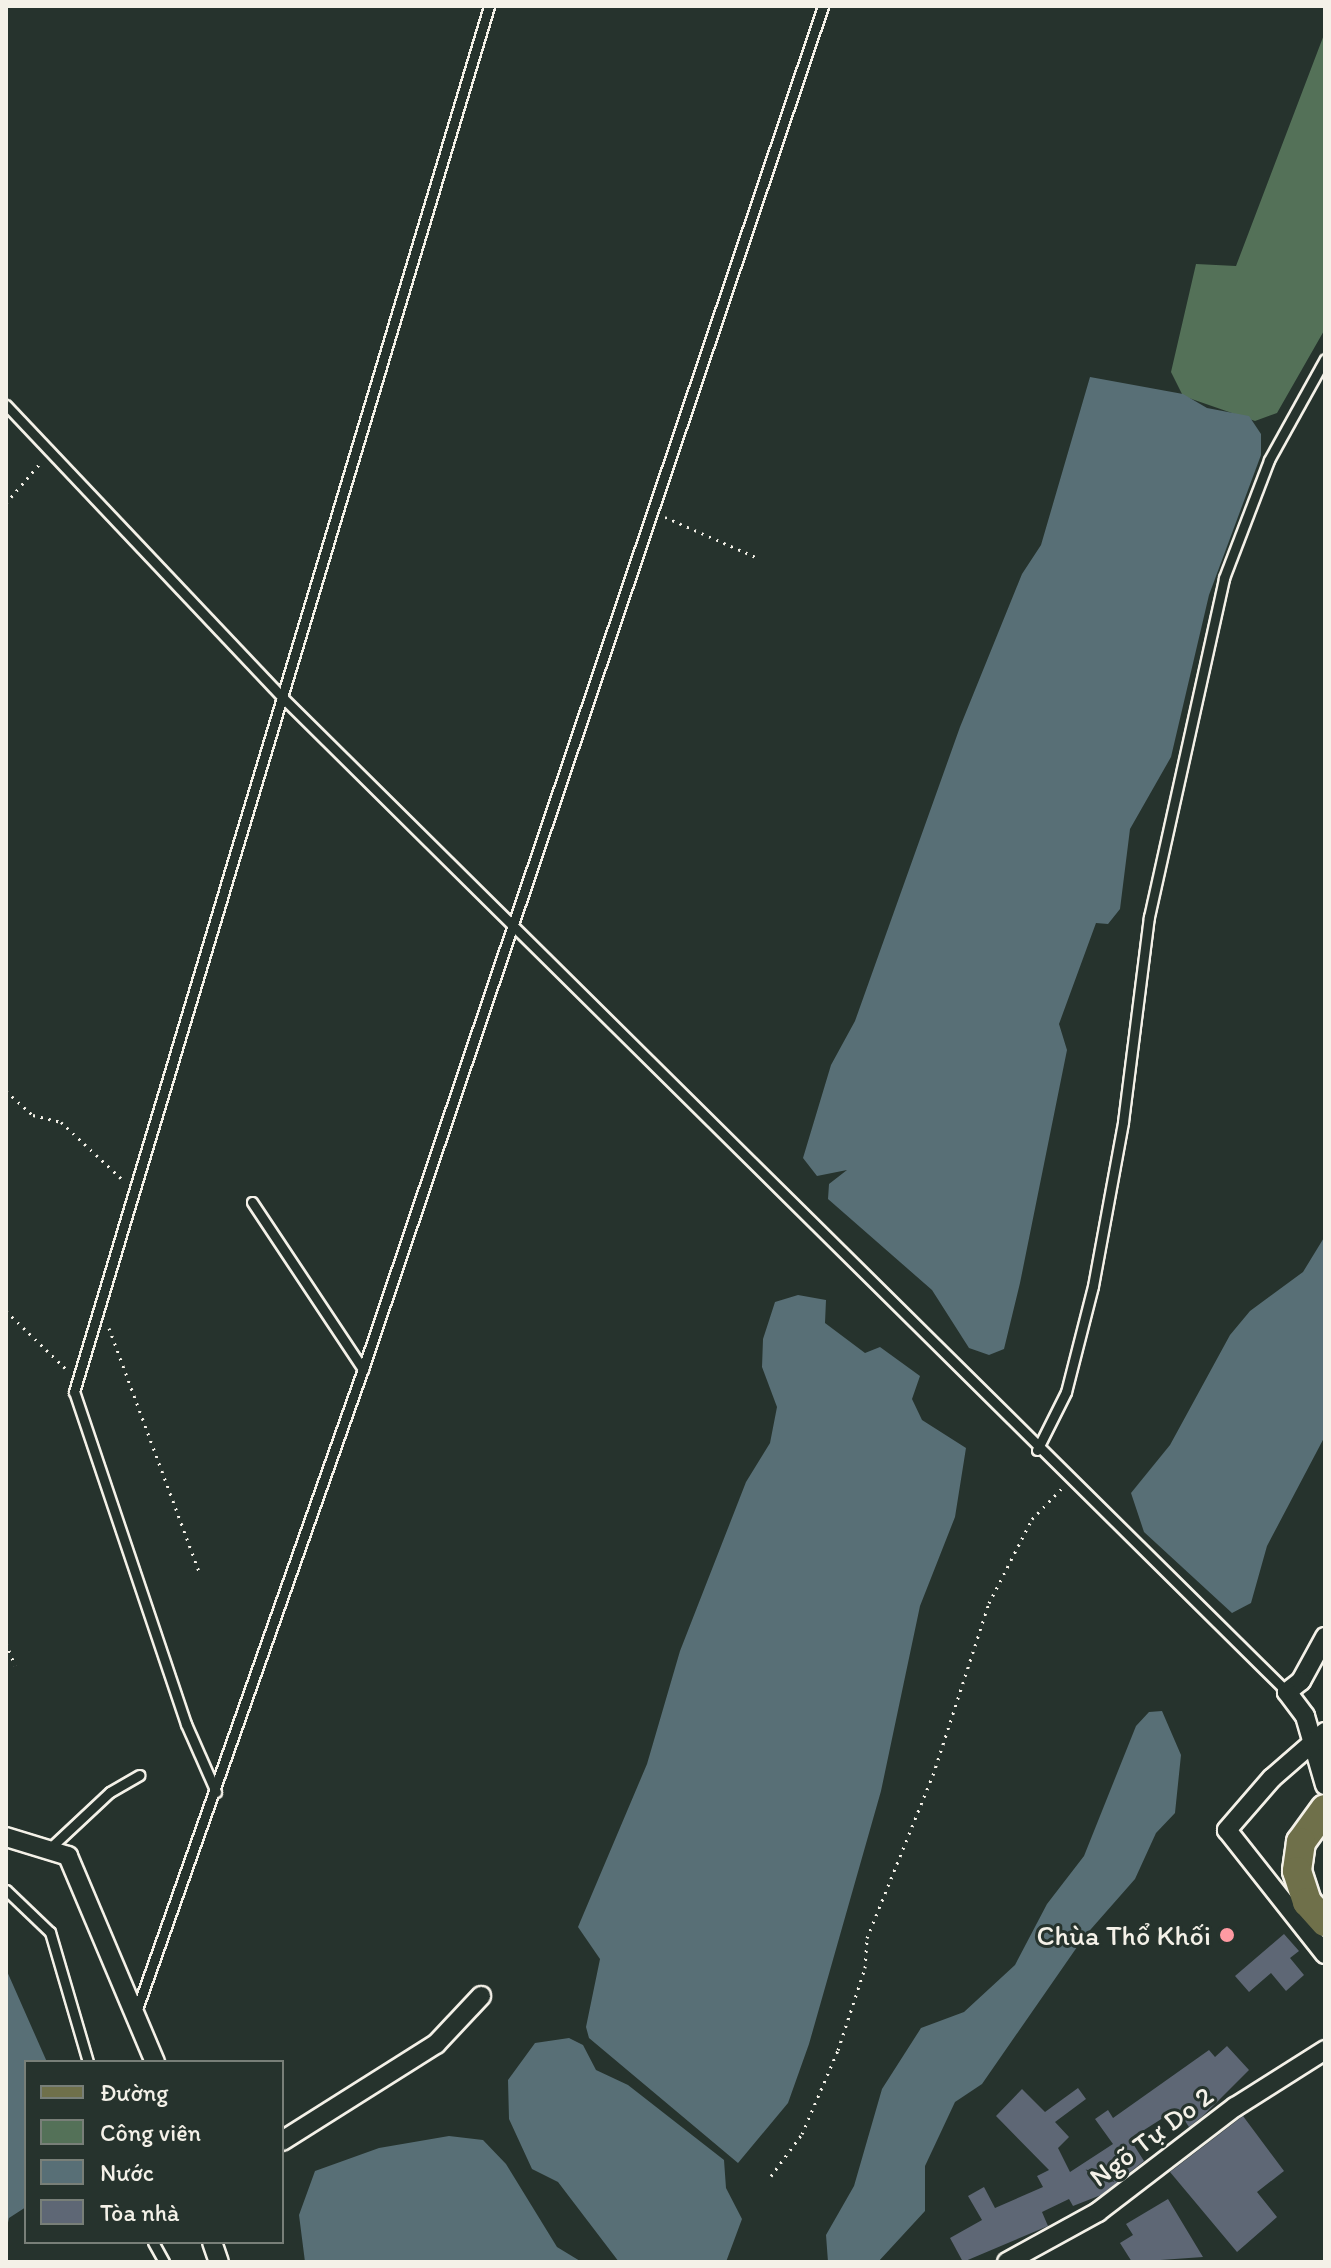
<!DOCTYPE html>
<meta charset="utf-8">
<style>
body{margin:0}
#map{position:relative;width:1331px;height:2268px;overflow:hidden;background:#26332d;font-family:Itim,sans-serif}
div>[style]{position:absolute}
.green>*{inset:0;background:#547158}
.water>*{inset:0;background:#586f76}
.building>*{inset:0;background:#5e6775}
.path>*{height:3px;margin-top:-1.5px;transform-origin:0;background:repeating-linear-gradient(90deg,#f4f1e8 0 2px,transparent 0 8px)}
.roads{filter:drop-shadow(2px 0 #f4f1e8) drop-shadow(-2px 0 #f4f1e8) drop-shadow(0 2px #f4f1e8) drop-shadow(0 -2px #f4f1e8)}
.service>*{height:9px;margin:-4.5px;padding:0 4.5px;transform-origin:4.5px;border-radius:4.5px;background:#26332d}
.minor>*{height:18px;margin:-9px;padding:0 9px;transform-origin:9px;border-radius:9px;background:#26332d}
.primary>*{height:28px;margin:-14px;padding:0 14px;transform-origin:14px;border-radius:14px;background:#6f704a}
.dots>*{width:22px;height:22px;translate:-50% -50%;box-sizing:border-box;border:4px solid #26332d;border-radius:50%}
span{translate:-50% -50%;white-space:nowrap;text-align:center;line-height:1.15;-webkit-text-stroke:6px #26332d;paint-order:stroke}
.poi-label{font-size:28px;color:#f4f1e8}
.right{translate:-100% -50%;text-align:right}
.street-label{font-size:28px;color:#f4f1e8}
.frame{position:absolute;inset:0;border:8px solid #f4f1e8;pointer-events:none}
.legend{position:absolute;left:24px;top:2060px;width:260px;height:184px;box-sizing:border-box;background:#26332d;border:2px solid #787f78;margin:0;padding:10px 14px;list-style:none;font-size:24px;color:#f4f1e8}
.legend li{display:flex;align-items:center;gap:16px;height:40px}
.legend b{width:40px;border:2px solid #787f78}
</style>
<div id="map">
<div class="green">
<div style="clip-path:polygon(1325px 32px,1325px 329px,1277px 413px,1255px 421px,1183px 396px,1171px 372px,1196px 264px,1236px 266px)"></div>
</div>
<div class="water">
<div style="clip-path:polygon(1090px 377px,1183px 394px,1207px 408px,1249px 416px,1261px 434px,1261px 455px,1209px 595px,1171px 757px,1130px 829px,1120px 909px,1108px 924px,1096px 923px,1059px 1024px,1067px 1050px,1020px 1283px,1004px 1349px,989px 1355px,969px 1348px,932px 1290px,828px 1199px,829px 1184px,847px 1170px,817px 1176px,803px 1158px,831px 1065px,855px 1021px,960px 727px,1022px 574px,1041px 545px)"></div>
<div style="clip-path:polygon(1325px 1236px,1325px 1436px,1267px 1546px,1251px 1603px,1232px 1613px,1144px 1532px,1131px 1493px,1170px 1445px,1230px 1335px,1250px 1311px,1303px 1272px)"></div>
<div style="clip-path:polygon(798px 1295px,826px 1300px,825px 1323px,865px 1353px,880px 1347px,920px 1376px,912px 1399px,922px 1420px,966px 1448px,955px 1517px,920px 1606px,881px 1791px,809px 2044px,788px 2103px,738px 2163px,589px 2038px,586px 2027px,600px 1959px,578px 1927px,647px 1764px,680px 1651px,746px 1482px,770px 1443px,777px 1407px,762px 1367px,763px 1339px,775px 1302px)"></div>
<div style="clip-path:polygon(1162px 1711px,1181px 1755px,1175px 1813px,1156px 1833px,1135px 1879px,1084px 1937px,982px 2084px,955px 2102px,925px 2166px,925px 2211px,878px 2262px,828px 2262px,826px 2235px,854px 2186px,882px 2089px,921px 2028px,964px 2012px,1015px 1965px,1047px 1904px,1084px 1856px,1136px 1726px,1149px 1712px)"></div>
<div style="clip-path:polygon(6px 1969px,47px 2062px,26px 2062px,26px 2207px,9px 2218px,6px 2232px)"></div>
<div style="clip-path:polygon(569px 2038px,583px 2045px,596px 2070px,628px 2085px,724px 2160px,726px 2188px,742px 2219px,726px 2262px,619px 2262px,558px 2182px,532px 2169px,509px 2119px,508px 2080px,535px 2043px)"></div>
<div style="clip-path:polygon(449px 2136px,483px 2140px,506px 2164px,557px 2247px,580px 2261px,608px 2262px,305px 2262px,299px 2215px,315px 2171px,379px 2148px)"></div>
</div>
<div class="building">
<div style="clip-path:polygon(1284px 1934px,1299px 1951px,1290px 1958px,1304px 1975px,1286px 1991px,1271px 1973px,1249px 1992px,1235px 1976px)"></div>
<div style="clip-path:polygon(1227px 2046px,1249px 2070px,1203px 2116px,1189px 2127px,1177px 2109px,1130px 2139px,1144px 2161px,1101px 2195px,1073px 2206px,1069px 2199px,1042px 2212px,1048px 2226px,963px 2262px,950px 2238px,982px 2220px,968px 2196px,984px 2187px,995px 2208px,1043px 2187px,1037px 2176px,1049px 2170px,996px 2116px,1022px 2089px,1045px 2112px,1078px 2088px,1086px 2099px,1055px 2122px,1069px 2137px,1058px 2148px,1070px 2172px,1113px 2144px,1095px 2119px,1108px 2110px,1113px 2118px,1209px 2050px,1215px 2057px)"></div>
<div style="clip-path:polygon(1243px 2116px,1284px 2171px,1257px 2192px,1277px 2217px,1237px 2252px,1170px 2172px)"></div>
<div style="clip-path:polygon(1168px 2199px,1203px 2257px,1132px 2262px,1120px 2243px,1133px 2235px,1126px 2224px)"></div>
</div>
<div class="path">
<div style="left:6px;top:503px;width:55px;rotate:-49.4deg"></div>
<div style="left:665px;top:517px;width:102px;rotate:23.8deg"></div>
<div style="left:6px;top:1091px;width:36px;rotate:42deg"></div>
<div style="left:33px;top:1115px;width:29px;rotate:14deg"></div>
<div style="left:61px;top:1122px;width:85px;rotate:43.1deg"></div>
<div style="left:6px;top:1311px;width:83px;rotate:44deg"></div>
<div style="left:109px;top:1328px;width:259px;rotate:69.7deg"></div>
<div style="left:6px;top:1643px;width:24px;rotate:68deg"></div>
<div style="left:771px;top:2176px;width:52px;rotate:-53.6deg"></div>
<div style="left:802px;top:2134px;width:91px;rotate:-66.8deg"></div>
<div style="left:838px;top:2050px;width:86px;rotate:-71.8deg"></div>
<div style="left:865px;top:1968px;width:30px;rotate:-86deg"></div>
<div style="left:867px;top:1938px;width:176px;rotate:-68deg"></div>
<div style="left:933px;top:1775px;width:181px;rotate:-72deg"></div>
<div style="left:989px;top:1603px;width:94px;rotate:-62.9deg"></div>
<div style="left:1032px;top:1519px;width:45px;rotate:-45.9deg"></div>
</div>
<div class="roads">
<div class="service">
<div style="left:6px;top:405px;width:403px;rotate:46.6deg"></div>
<div style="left:283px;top:698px;width:1413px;rotate:44.71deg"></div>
<div style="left:252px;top:1202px;width:201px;rotate:56.4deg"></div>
<div style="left:1037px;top:1450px;width:65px;rotate:-63.4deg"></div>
<div style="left:1066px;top:1392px;width:109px;rotate:-75.7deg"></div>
<div style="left:1093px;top:1286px;width:167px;rotate:-79.6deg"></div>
<div style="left:1123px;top:1122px;width:207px;rotate:-82.8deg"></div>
<div style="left:1149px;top:917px;width:347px;rotate:-77.5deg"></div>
<div style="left:1224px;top:578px;width:126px;rotate:-69.1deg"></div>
<div style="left:1269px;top:460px;width:115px;rotate:-61deg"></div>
<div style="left:216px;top:1792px;width:74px;rotate:-113.8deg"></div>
<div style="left:186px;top:1724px;width:350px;rotate:-108.6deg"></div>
<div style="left:74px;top:1392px;width:1447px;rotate:-73.33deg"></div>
<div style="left:49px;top:1849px;width:83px;rotate:-43.1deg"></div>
<div style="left:110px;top:1792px;width:34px;rotate:-30deg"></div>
<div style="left:6px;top:1890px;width:61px;rotate:43.7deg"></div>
<div style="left:50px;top:1932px;width:135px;rotate:73.7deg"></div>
<div style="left:136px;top:2012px;width:682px;rotate:-70.56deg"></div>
<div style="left:363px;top:1369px;width:1439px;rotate:-71.35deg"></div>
<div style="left:153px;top:2242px;width:23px;rotate:61deg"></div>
</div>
<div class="minor">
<div style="left:1325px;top:1637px;width:50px;rotate:118.6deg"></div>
<div style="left:1301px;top:1681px;width:18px;rotate:142deg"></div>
<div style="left:1287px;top:1692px;width:30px;rotate:53deg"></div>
<div style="left:1305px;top:1716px;width:72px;rotate:73.8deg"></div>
<div style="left:1325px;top:1732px;width:70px;rotate:139deg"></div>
<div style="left:1272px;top:1778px;width:69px;rotate:130.9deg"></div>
<div style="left:1227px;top:1830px;width:158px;rotate:51.7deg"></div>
<div style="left:6px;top:1837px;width:65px;rotate:17deg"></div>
<div style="left:68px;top:1856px;width:224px;rotate:67.1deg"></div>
<div style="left:282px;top:2141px;width:182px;rotate:-32.2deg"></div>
<div style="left:436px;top:2044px;width:66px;rotate:-46.8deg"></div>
<div style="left:212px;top:2242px;width:21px;rotate:71deg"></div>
<div style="left:1007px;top:2262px;width:104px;rotate:-28.8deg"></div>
<div style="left:1098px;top:2212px;width:173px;rotate:-37.5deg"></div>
<div style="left:1235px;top:2107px;width:107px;rotate:-32.3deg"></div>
</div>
<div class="primary">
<div style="left:1325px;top:1809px;width:41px;rotate:126deg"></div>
<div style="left:1301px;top:1842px;width:29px;rotate:98deg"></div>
<div style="left:1297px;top:1871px;width:33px;rotate:72deg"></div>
<div style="left:1307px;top:1902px;width:27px;rotate:48deg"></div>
</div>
</div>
<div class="dots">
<div style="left:1227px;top:1935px;background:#ff9aa2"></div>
</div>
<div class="poi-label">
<span class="right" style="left:1211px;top:1935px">Chùa Thổ Khối</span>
</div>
<div class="street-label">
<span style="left:1151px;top:2136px;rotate:-37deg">Ngõ Tự Do 2</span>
</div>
<div class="frame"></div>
<ul class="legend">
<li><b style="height:10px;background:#6f704a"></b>Đường</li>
<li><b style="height:22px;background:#547158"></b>Công viên</li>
<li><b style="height:22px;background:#586f76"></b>Nước</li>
<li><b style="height:22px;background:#5e6775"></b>Tòa nhà</li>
</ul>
</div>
